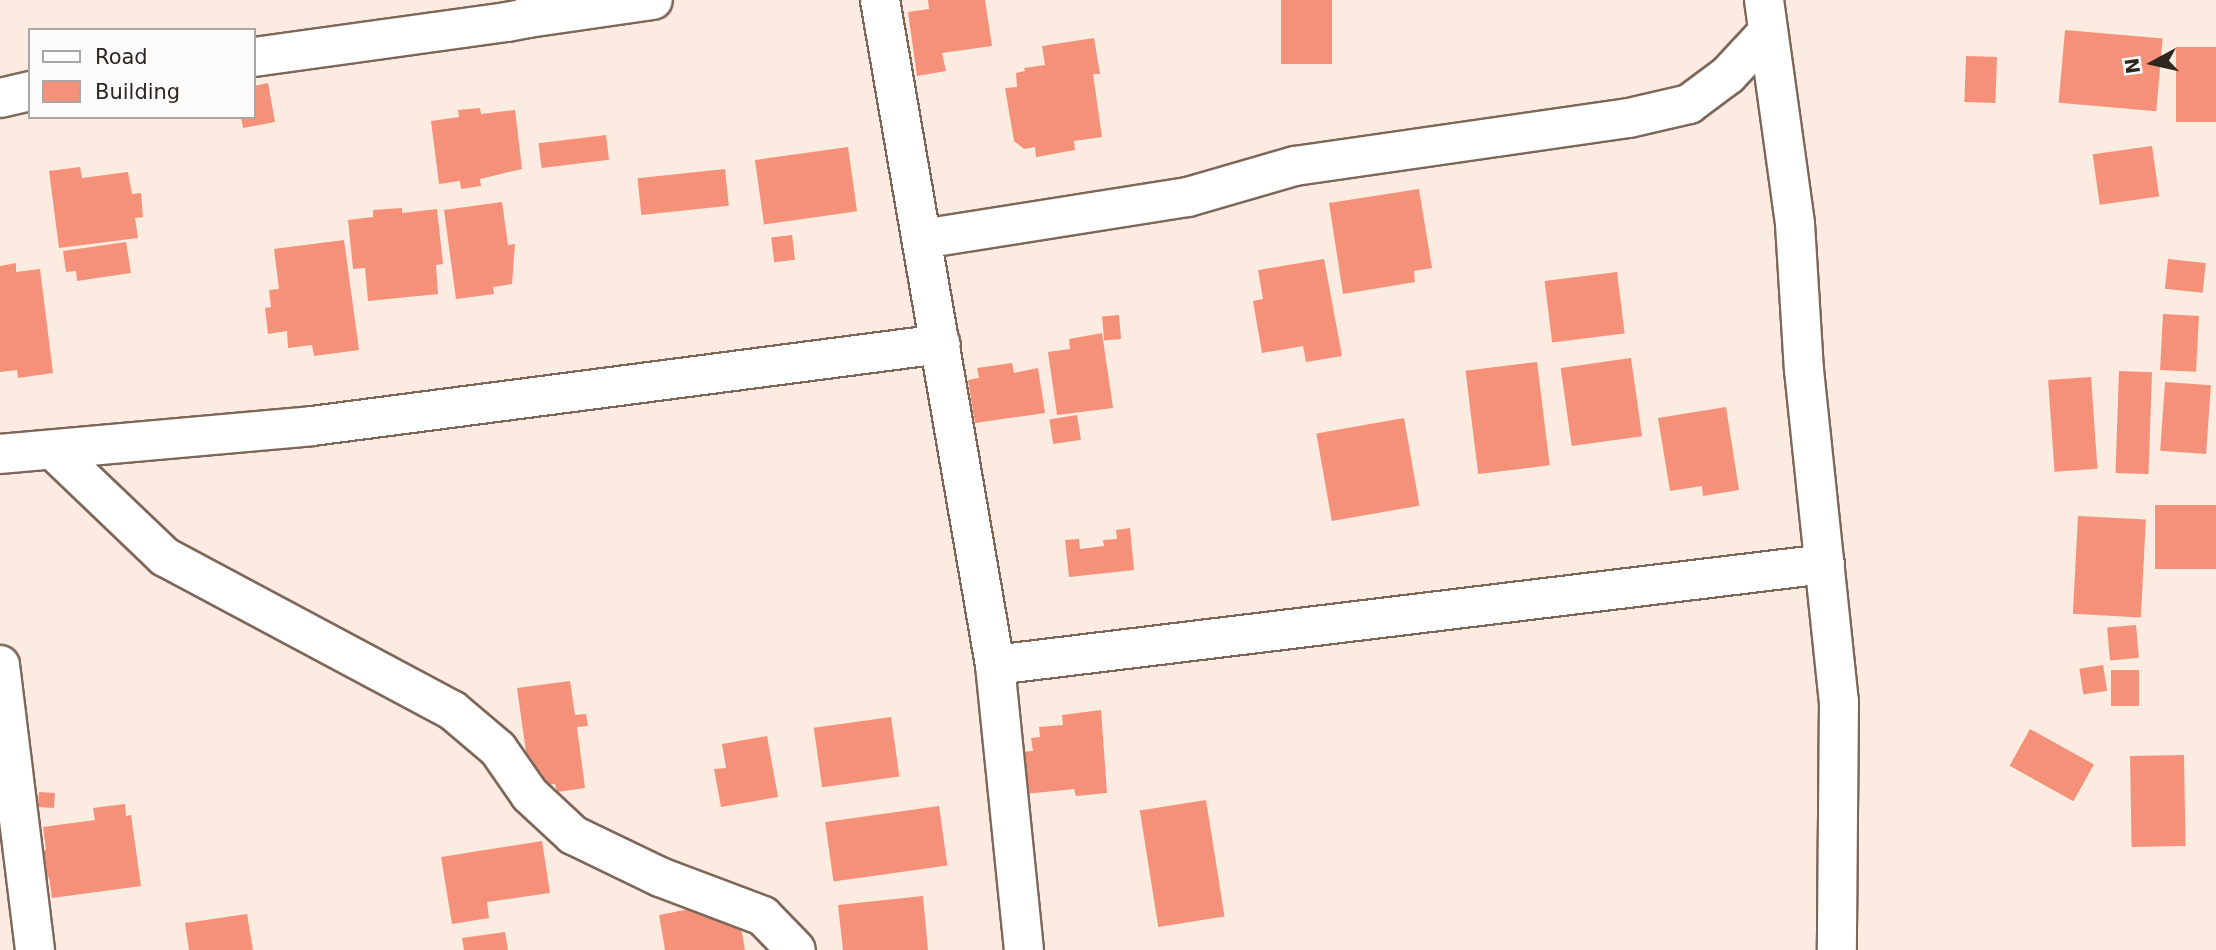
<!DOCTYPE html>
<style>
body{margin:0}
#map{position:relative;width:2216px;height:950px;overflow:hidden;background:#fbebe1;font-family:"DejaVu Sans",sans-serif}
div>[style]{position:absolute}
.building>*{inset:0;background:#f69179;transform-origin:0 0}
.roads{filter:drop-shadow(2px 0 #7e6758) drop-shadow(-2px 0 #7e6758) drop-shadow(0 2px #7e6758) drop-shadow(0 -2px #7e6758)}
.minor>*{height:38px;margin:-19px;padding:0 19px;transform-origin:19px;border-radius:19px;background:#fff}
span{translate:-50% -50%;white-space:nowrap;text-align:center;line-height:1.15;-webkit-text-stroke:5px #fbfbfb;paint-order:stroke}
.legend{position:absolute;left:28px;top:28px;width:228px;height:91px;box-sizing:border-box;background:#fbfbfb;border:2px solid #aaa6a3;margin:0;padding:9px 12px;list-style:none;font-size:21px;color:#302620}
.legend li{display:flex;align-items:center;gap:14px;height:35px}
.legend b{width:35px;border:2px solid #aaa6a3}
.north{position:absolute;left:2118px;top:28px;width:70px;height:70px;-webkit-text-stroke:5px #fbfbfb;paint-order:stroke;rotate:262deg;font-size:19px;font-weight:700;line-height:28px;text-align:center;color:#302620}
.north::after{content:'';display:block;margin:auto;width:24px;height:32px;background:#302620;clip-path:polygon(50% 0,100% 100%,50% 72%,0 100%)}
</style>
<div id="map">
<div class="building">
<div style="clip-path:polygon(928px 0,985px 0,992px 46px,942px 53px,946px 71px,917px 76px,908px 12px,929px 9px)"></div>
<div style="left:1281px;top:0;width:51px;height:64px"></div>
<div style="left:2065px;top:30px;width:98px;height:73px;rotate:5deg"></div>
<div style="clip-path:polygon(1094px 38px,1100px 74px,1093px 74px,1102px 137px,1074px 141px,1075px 150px,1036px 157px,1035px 147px,1024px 149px,1014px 141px,1005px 88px,1017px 87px,1016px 73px,1025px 71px,1024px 68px,1045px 65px,1042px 46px)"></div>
<div style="left:2216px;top:47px;width:75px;height:40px;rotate:90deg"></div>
<div style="left:1966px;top:56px;width:31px;height:46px;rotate:2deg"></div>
<div style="clip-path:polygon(268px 83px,275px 122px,243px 128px,241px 117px,254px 117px,254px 86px)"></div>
<div style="clip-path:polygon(480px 108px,481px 114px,515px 110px,522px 169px,480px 179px,481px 186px,461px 189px,460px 181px,439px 184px,431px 121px,459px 117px,458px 110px)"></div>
<div style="left:606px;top:135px;width:25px;height:68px;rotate:83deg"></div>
<div style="left:2152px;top:146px;width:51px;height:60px;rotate:82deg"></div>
<div style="left:848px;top:147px;width:65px;height:94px;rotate:82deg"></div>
<div style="clip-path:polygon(80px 167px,82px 178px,128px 172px,132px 194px,141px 193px,143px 217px,135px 218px,138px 238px,59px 248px,49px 171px)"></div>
<div style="left:725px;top:169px;width:37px;height:88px;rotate:84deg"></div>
<div style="clip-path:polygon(1419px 189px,1432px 268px,1414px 271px,1415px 282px,1343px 294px,1329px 203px)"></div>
<div style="clip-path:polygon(502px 202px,508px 245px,515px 244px,512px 284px,493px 287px,494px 294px,456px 299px,444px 210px)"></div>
<div style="clip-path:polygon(402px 208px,402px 213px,437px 209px,443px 264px,436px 265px,438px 294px,368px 301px,365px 268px,353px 269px,348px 220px,373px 217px,373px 210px)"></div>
<div style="left:792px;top:235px;width:25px;height:21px;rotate:83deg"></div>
<div style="clip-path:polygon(344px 240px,359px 350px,314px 356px,312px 345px,288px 348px,287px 331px,268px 334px,265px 308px,271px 307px,269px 290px,279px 289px,274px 249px)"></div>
<div style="clip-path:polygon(126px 242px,131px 273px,77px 281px,76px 271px,66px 272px,63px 251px)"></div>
<div style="clip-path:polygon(1324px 259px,1342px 356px,1306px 362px,1303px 346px,1262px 353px,1253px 301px,1263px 299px,1258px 270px)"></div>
<div style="left:2168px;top:259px;width:38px;height:30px;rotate:6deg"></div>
<div style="clip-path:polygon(16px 263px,16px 272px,40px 269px,53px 373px,18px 378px,17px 370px,0 372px,0 266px)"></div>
<div style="left:1617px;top:272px;width:62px;height:73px;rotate:83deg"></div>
<div style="left:2163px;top:314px;width:36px;height:56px;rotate:3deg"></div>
<div style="left:1119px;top:315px;width:24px;height:17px;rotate:85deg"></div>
<div style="clip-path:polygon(1102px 333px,1113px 408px,1057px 415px,1048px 352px,1070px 349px,1069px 339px)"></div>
<div style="left:1631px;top:358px;width:79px;height:71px;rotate:82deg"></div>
<div style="left:1537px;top:362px;width:104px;height:72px;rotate:83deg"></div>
<div style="clip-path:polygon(1012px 363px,1014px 373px,1038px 368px,1045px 413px,975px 423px,968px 380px,979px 378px,977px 368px)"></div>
<div style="left:2119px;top:371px;width:33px;height:102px;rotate:2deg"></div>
<div style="left:2091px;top:377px;width:92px;height:43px;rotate:86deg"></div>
<div style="left:2165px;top:382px;width:46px;height:69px;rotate:4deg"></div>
<div style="clip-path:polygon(1726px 407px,1739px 490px,1703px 496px,1702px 486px,1670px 491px,1658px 418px)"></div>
<div style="left:1077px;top:415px;width:25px;height:28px;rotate:81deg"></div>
<div style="left:1404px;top:418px;width:89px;height:89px;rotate:80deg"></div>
<div style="left:2216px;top:505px;width:64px;height:61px;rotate:90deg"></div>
<div style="left:2078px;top:516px;width:68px;height:98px;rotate:3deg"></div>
<div style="clip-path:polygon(1130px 528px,1134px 570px,1069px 577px,1065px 540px,1079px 539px,1080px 549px,1104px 546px,1103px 540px,1117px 539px,1116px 530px)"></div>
<div style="left:2136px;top:625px;width:33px;height:29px;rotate:85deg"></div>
<div style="left:2103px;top:665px;width:26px;height:24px;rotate:81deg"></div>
<div style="left:2111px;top:670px;width:28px;height:36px"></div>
<div style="clip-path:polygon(570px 681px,575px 715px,586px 714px,588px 726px,577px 727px,585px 788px,557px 792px,555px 784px,531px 787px,517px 688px)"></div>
<div style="clip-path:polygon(1101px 710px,1107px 793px,1076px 796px,1074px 789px,1025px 794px,1020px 752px,1033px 751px,1031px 738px,1040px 737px,1039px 727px,1063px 725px,1062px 715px)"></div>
<div style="left:891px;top:717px;width:60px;height:78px;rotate:82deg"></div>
<div style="left:2030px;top:729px;width:73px;height:42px;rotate:29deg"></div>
<div style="clip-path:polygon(767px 736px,778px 797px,721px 807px,714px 769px,726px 768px,722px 744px)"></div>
<div style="left:2184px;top:755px;width:91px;height:54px;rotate:89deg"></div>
<div style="left:39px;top:792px;width:16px;height:15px;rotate:4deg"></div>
<div style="left:1206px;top:800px;width:118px;height:67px;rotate:81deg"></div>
<div style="clip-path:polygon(125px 804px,126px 816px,131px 815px,141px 886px,52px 898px,49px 877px,41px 878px,38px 851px,46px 850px,43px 827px,95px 820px,93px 808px)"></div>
<div style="left:939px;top:806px;width:60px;height:115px;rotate:82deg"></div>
<div style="clip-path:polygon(542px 841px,550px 893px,487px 902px,489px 918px,452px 924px,441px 857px)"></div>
<div style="clip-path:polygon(923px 896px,928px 950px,843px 950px,838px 905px)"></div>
<div style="clip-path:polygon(736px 900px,745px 950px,665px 950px,659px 915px)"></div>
<div style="clip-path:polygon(247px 914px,253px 950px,189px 950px,185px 923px)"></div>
<div style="clip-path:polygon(505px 932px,508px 950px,464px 950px,462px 938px)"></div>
</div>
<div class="roads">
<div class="minor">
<div style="left:880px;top:0;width:675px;rotate:80.19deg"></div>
<div style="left:995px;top:665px;width:286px;rotate:84.2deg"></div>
<div style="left:1764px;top:0;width:226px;rotate:82.1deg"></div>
<div style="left:1795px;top:224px;width:146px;rotate:86.5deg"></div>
<div style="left:1804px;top:370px;width:333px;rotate:84deg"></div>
<div style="left:1839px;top:701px;width:249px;rotate:90.5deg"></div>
<div style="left:528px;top:18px;width:126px;rotate:-8.2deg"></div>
<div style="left:254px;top:57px;width:255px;rotate:-7.9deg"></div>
<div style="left:507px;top:22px;width:21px;rotate:-11deg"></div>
<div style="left:528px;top:18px;width:21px;rotate:-61deg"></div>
<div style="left:0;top:98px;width:31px;rotate:-13deg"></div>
<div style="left:922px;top:239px;width:269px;rotate:-9deg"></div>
<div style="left:1188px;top:197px;width:111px;rotate:-16.2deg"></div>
<div style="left:1295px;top:166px;width:337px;rotate:-8.2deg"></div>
<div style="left:1629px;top:118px;width:62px;rotate:-13.1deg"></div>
<div style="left:1689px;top:104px;width:49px;rotate:-36.6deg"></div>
<div style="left:1728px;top:75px;width:59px;rotate:-47.1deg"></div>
<div style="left:53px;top:450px;width:155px;rotate:43.7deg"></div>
<div style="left:165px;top:557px;width:325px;rotate:28.1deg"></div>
<div style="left:452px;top:710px;width:60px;rotate:40.3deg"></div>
<div style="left:498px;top:749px;width:56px;rotate:55.2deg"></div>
<div style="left:530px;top:795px;width:59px;rotate:42.9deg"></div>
<div style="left:573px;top:835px;width:97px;rotate:25.8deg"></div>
<div style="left:660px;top:877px;width:110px;rotate:20.7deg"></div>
<div style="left:763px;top:916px;width:47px;rotate:45.9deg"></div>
<div style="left:0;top:454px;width:313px;rotate:-5.1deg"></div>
<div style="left:312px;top:426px;width:634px;rotate:-7.43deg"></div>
<div style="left:0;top:665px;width:287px;rotate:83deg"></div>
<div style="left:995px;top:665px;width:836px;rotate:-6.94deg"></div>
</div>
</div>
<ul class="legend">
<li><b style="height:9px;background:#fff"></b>Road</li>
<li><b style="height:19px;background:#f69179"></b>Building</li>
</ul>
<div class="north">N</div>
</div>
